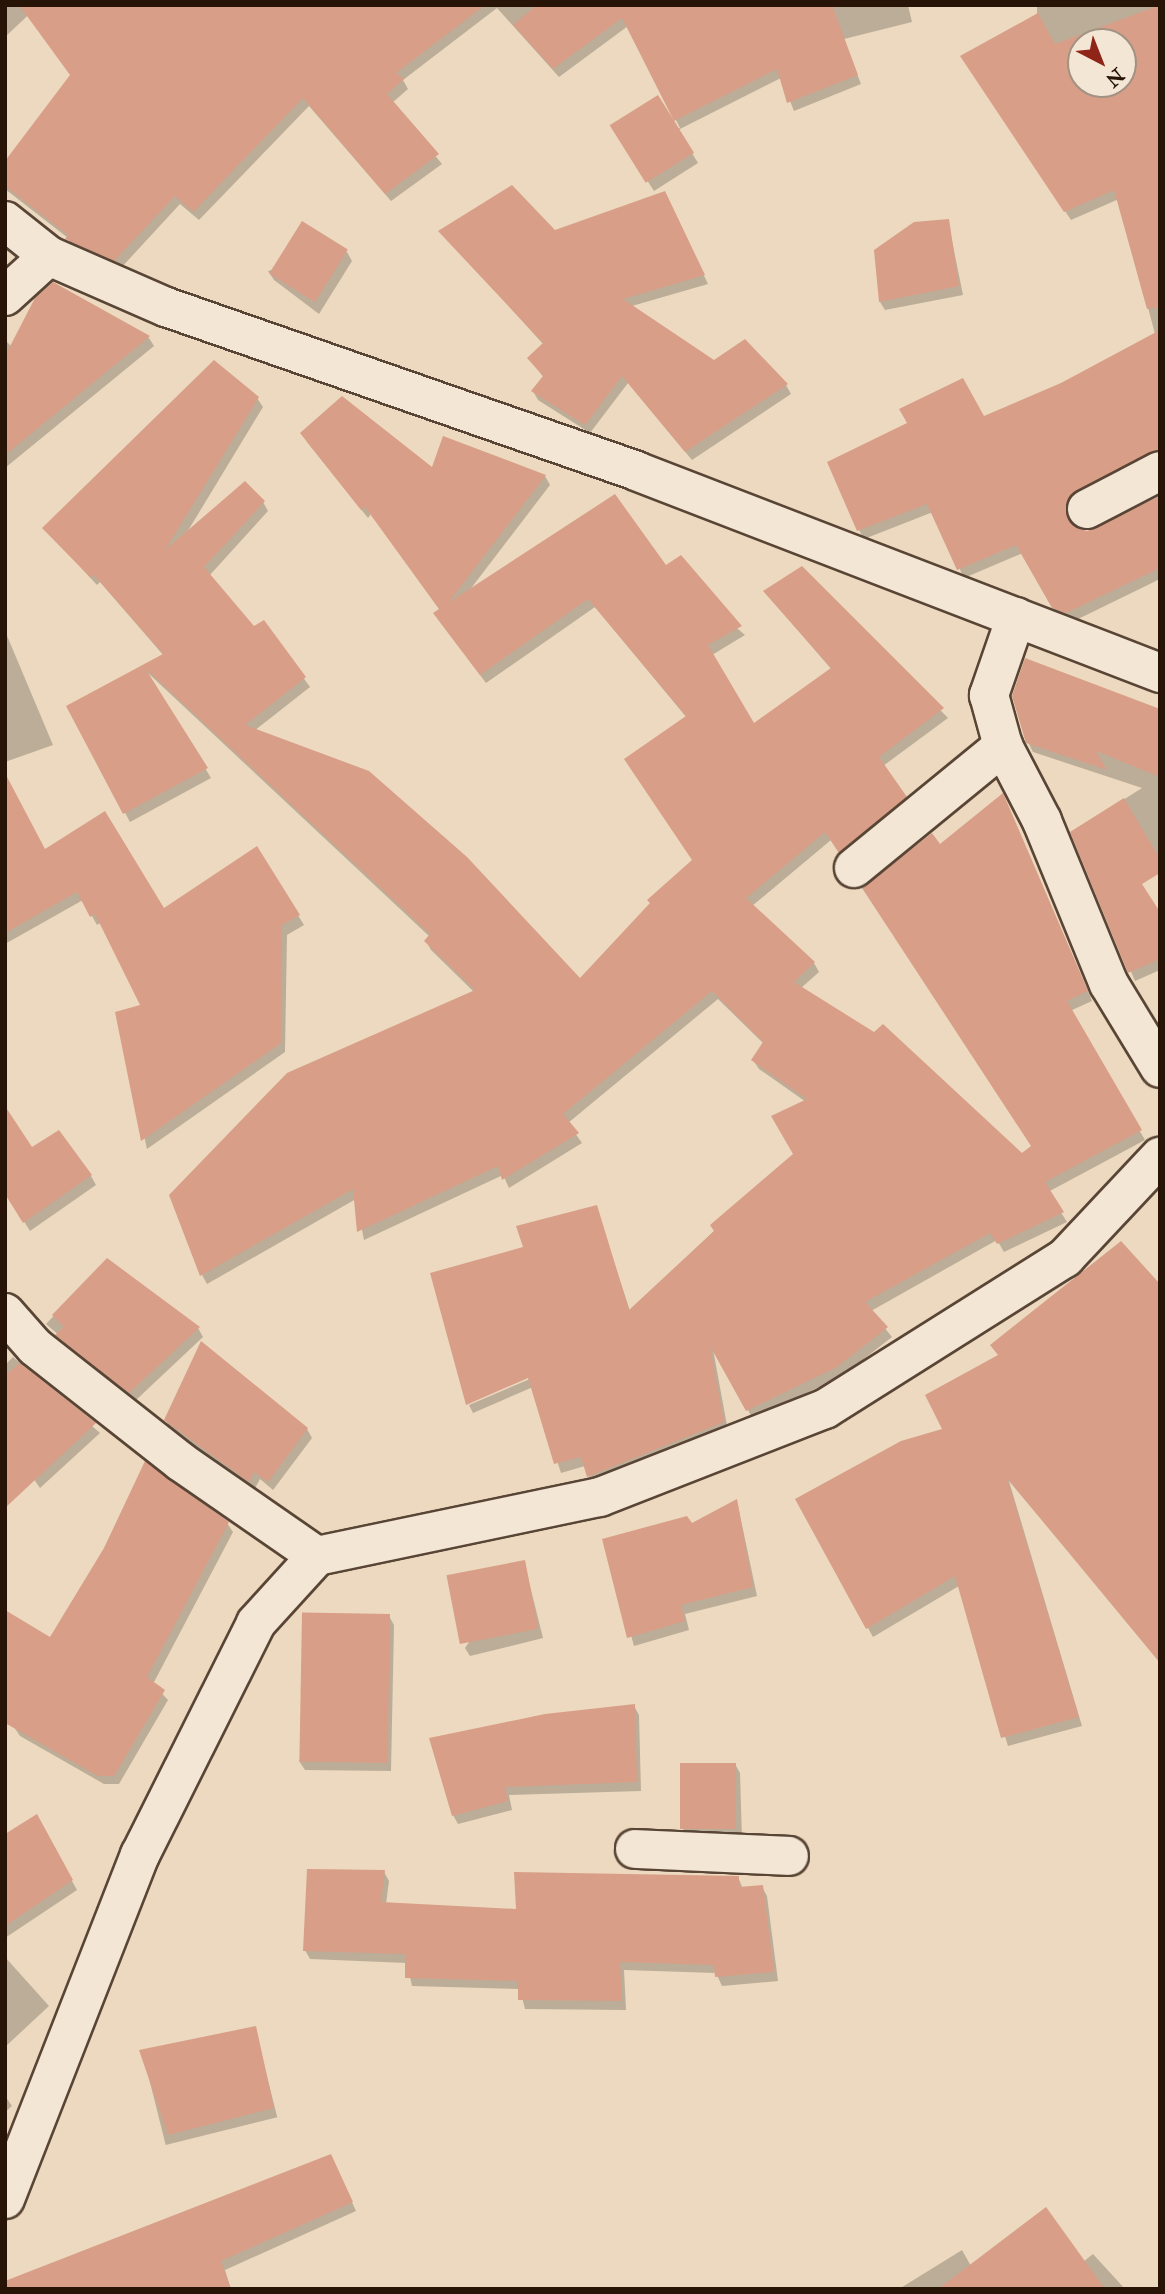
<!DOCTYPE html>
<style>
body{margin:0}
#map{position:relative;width:1165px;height:2294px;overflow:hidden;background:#ecd9bf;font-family:"IM FELL Double Pica",serif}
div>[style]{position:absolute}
.shadow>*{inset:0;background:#0003;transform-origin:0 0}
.building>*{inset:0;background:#d89e87;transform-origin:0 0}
.roads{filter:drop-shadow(2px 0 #594535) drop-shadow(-2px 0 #594535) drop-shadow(0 2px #594535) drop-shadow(0 -2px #594535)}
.minor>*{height:38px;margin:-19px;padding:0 19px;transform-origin:19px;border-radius:19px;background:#f3e6d5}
span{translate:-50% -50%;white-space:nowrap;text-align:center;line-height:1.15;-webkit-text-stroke:5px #f3e6d5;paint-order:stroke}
.frame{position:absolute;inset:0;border:7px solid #281407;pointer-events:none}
.north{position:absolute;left:1067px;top:28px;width:70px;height:70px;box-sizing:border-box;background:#f3e6d5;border:2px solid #a29283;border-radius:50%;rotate:138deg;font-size:19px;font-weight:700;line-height:28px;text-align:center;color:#281407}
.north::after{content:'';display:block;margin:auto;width:24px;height:32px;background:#8f2418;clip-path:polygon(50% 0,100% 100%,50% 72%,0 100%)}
</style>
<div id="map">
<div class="shadow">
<div style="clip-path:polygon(5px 5px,39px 5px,5px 37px)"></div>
<div style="clip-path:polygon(138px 5px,908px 5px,912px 22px,844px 39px,861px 84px,794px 111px,781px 78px,678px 130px,698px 163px,654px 191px,617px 134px,680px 128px,628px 26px,559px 77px,497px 8px,403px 80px,408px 89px,392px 103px,442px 164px,391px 201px,309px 106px,199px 220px,180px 204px,120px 269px,72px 248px,68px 238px,5px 189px,5px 164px)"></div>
<div style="clip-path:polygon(evenodd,1037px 5px,1160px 5px,1160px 460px,1082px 499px,1069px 517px,1085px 533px,1160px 498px,1160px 579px,1072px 622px,1059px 617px,1023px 553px,964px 578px,933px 512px,864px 539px,859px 530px,984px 418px,1061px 384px,1155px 334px,1119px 199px,1071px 220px,968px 65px,1037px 16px,1037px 5px,1081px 42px,1123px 42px,1123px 84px,1081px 84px,1081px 42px)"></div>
<div style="clip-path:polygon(669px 202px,708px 284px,632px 306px,714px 362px,786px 385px,791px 394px,692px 460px,628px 383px,590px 433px,538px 400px,533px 391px,544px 378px,530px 359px,543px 344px,441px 231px,554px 232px)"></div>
<div style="clip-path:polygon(948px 221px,963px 295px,885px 310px,880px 302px)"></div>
<div style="clip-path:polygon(347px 252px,352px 261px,319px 314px,274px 280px,268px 271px)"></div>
<div style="clip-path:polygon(53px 284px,149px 338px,154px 346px,5px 468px,5px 340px,12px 347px)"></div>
<div style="clip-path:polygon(257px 398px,263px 407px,186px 534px,263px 502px,268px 511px,209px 576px,253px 628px,263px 622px,310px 687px,254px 731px,580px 981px,694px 861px,687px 718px,595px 607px,486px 683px,440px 622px,435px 614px,440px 610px,371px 514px,368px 518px,307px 442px,433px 470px,444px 438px,545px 476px,550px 485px,469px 591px,666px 568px,745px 635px,712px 655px,753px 725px,832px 670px,765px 592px,802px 568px,948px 718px,883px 766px,910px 806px,845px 861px,831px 840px,752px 906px,814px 963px,819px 972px,801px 988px,1022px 1156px,1033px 1146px,939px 847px,1007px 804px,1092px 1001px,1070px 1011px,1145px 1140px,1048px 1192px,1067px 1222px,1004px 1252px,997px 1240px,871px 1311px,892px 1337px,842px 1376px,753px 1419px,713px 1349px,728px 1431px,593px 1486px,585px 1466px,561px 1473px,533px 1387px,473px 1413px,469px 1405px,537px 1376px,525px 1248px,596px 1207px,630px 1311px,795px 1154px,806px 1102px,759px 1069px,753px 1060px,764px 1044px,718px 999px,568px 1123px,582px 1143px,509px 1188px,503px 1175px,364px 1240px,356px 1199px,207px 1284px,202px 1275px,474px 992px,431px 950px,426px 941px,430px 937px,148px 673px,211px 778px,130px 822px,68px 706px,164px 656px,100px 582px,97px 585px,44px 528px)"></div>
<div style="clip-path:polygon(5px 631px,53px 745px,5px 762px)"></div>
<div style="clip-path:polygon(1160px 711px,1160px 858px,1107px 832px,1160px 916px,1160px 970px,1135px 981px,1072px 832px,1142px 788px,1033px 752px,1028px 742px)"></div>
<div style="clip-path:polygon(5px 776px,45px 852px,164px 911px,256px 848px,304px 925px,287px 935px,285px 1052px,147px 1149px,117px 1013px,143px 1007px,102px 922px,97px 925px,83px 900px,5px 944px)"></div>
<div style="clip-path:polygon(31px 1150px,91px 1176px,96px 1185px,30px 1231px,5px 1191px)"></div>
<div style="clip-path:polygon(107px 1260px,198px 1328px,203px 1337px,135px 1401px,46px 1324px)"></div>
<div style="clip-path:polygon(13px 1357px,100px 1433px,40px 1488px,33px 1478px,5px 1464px,5px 1365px)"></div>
<div style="clip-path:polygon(166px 1420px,307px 1429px,312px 1438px,273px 1490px,260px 1479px,254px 1490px,171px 1430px)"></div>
<div style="clip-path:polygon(902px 1443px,1156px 1518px,1160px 1661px,1009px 1481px,1082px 1726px,1008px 1746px,959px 1586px,873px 1637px,797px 1500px)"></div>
<div style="clip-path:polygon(737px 1501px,757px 1596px,685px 1614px,689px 1630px,634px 1646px,604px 1540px,692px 1526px)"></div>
<div style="clip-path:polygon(227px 1523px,233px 1532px,153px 1684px,168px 1700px,119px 1784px,104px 1784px,20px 1736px,14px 1727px,51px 1639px,106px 1548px)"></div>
<div style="clip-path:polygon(524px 1562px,543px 1638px,470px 1656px,465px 1648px)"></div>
<div style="clip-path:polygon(389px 1616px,394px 1625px,391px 1771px,305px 1770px,299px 1761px)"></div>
<div style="clip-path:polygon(634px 1706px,639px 1715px,641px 1791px,509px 1795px,512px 1810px,458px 1824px,453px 1815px)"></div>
<div style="clip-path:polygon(735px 1764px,740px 1773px,742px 1840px,688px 1838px,683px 1829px)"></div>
<div style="clip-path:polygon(36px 1816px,77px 1890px,5px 1938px,5px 1836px)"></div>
<div style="clip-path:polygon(384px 1872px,389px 1881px,386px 1904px,517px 1911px,738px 1877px,743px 1889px,762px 1887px,767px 1896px,778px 1981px,722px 1986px,716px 1973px,624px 1970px,626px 2010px,525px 2009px,520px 1989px,412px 1986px,407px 1963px,310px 1959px,305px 1950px)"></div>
<div style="clip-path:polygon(5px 1957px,49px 2006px,5px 2047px)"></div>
<div style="left:255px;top:2028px;width:92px;height:115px;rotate:76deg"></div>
<div style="clip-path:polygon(5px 2096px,12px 2106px,5px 2112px)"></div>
<div style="clip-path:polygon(335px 2165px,356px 2211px,225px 2270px,231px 2289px,68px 2289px)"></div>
<div style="clip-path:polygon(962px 2250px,971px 2266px,1083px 2262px,1093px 2254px,1125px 2289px,899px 2289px)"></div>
</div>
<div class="building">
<div style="clip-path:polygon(19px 5px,485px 5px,396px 73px,404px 79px,387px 94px,439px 154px,385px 194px,303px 98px,193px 212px,175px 196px,114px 261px,65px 239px,68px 235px,5px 186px,5px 161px,70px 75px)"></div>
<div style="clip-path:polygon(537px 5px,832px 5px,858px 75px,787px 103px,777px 69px,674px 121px,622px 18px,553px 69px,513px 25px)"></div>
<div style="clip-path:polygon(evenodd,1160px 5px,1160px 307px,1147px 309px,1114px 190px,1064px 212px,960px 56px,1038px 13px,1055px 44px,1160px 5px,1081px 42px,1123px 42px,1123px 84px,1081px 84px,1081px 42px)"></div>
<div style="left:658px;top:95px;width:68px;height:57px;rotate:58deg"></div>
<div style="clip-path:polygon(512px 185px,555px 230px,665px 191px,705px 275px,623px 299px,714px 360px,745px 339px,788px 384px,685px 452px,622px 376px,585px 425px,531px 391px,543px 376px,527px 358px,543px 343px,438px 231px)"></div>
<div style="clip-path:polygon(949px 219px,959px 286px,879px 302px,874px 250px,914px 222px)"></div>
<div style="left:302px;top:221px;width:54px;height:62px;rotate:32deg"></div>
<div style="clip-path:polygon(53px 282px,150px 336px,5px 455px,5px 356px,35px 298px)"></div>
<div style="clip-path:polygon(1160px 330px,1160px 449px,1077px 490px,1065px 509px,1075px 527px,1087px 531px,1160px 496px,1160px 568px,1066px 613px,1052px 608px,1016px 545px,957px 570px,927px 504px,857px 531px,827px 462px,907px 423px,899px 409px,963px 378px,984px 416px,1061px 383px)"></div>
<div style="clip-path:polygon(214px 360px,259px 397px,165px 550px,245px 481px,265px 501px,204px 567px,254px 626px,264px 620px,306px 677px,245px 725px,369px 771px,467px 857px,580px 978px,650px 903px,647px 900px,692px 860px,624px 759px,686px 716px,588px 599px,480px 675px,433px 613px,439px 609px,365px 507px,361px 510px,300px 433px,342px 396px,432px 467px,443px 436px,546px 475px,448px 603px,615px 494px,666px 565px,681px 555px,742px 626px,708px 645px,754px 723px,831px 668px,763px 591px,802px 566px,944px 708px,879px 757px,907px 797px,839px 853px,825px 832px,746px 898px,815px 962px,794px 982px,874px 1032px,883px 1024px,1022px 1153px,1031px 1146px,862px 888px,932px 833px,940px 844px,1003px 793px,1088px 991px,1067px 1001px,1142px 1130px,1045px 1182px,1064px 1212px,997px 1244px,990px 1233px,865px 1302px,888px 1327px,837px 1367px,746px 1411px,710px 1346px,724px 1422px,587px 1477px,581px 1457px,554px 1464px,528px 1378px,466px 1405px,430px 1273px,523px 1247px,516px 1226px,597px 1205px,629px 1310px,714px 1231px,710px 1225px,793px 1154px,771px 1116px,807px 1099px,751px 1060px,763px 1042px,712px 991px,563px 1114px,579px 1133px,502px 1180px,498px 1166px,357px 1232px,353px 1189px,200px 1276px,169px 1195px,287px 1073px,475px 990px,424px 941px,430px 934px,145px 668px,208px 768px,123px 814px,66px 706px,163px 654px,94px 575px,91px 578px,42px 528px)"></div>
<div style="clip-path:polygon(1025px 658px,1160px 709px,1160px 777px,1096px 751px,1107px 770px,1026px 743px,1012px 696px)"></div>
<div style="clip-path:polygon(5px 773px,45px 849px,105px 811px,164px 908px,257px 846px,300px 915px,282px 925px,281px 1043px,141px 1141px,115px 1012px,140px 1005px,95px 914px,90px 917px,77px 892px,5px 933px)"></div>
<div style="clip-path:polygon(1124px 798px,1160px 859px,1160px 873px,1142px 884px,1160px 912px,1160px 959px,1128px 973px,1070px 832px)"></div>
<div style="clip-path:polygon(5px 1106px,32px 1147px,59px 1130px,92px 1175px,23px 1223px,5px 1194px)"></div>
<div style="clip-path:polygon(1121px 1241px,1160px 1284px,1160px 1663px,1007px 1478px,1079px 1717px,1001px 1738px,955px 1576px,866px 1629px,795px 1499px,901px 1441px,942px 1429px,925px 1395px,998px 1355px,990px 1345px)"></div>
<div style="clip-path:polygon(107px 1258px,200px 1327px,129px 1393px,55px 1335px,64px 1327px,52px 1315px)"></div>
<div style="clip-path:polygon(201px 1341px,308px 1428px,268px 1482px,254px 1472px,249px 1482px,164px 1420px)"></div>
<div style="clip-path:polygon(20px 1363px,96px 1423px,5px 1508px,5px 1375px)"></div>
<div style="clip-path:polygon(145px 1461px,229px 1522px,147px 1677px,165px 1690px,114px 1776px,98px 1776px,5px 1723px,5px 1610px,50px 1637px,104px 1548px)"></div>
<div style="clip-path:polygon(737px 1499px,753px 1587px,681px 1605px,685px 1621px,627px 1638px,602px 1539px,687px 1516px,692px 1523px)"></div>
<div style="left:525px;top:1560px;width:70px;height:80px;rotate:79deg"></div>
<div style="left:390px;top:1614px;width:149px;height:88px;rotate:91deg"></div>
<div style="clip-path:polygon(635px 1704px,637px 1782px,505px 1787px,508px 1801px,452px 1816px,429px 1738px,545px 1714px)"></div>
<div style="left:680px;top:1763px;width:56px;height:66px"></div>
<div style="clip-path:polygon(37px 1814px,73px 1880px,5px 1926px,5px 1834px)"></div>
<div style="clip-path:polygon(307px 1869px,385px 1870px,381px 1902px,516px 1909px,514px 1872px,739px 1876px,739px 1887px,763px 1885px,774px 1972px,715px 1977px,714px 1965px,620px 1962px,622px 2001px,518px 2000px,518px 1981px,405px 1978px,405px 1954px,303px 1951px)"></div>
<div style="clip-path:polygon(256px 2026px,274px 2108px,168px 2135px,139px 2050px)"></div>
<div style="clip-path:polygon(331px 2154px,353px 2202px,221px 2261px,231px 2289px,5px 2289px,5px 2281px)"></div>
<div style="clip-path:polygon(1046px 2207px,1105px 2289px,938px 2289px)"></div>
</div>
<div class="roads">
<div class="minor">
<div style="left:5px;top:221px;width:56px;rotate:38.5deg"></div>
<div style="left:49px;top:256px;width:128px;rotate:23.6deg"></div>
<div style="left:166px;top:307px;width:498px;rotate:19.2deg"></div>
<div style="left:636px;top:471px;width:562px;rotate:21.08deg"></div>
<div style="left:5px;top:296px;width:59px;rotate:-42.3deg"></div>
<div style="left:1087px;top:509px;width:82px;rotate:-27.5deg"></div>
<div style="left:1016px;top:617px;width:83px;rotate:109.1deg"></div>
<div style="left:989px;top:695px;width:53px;rotate:74.6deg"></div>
<div style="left:1003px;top:746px;width:85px;rotate:62.5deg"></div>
<div style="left:1042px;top:821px;width:176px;rotate:67.7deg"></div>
<div style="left:1109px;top:984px;width:98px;rotate:58.7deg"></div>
<div style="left:854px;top:868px;width:193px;rotate:-39.3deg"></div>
<div style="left:5px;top:1313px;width:45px;rotate:48.6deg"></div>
<div style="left:35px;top:1347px;width:186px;rotate:38.2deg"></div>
<div style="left:181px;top:1462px;width:165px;rotate:34.7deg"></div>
<div style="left:635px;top:1849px;width:154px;rotate:2.6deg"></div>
<div style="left:5px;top:2199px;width:370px;rotate:-68.6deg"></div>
<div style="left:140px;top:1855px;width:259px;rotate:-63.4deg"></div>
<div style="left:256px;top:1623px;width:91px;rotate:-47.7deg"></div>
<div style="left:317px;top:1556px;width:289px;rotate:-11.8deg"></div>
<div style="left:600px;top:1497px;width:242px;rotate:-21.4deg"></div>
<div style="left:825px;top:1409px;width:284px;rotate:-32.2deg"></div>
<div style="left:1065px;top:1258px;width:139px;rotate:-46.8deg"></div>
</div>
</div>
<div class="frame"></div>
<div class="north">N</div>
</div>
